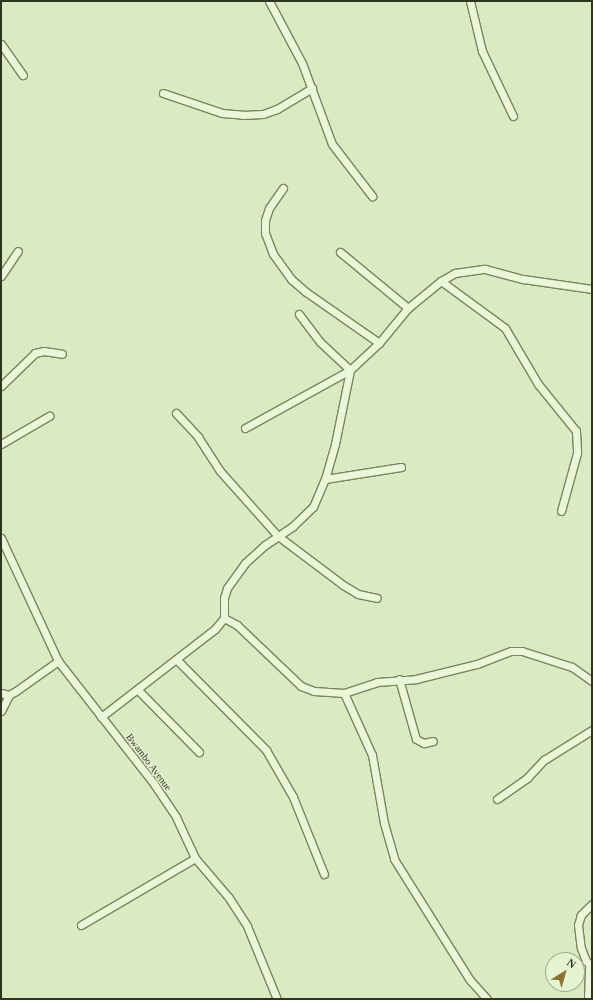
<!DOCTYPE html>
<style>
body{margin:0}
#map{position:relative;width:593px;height:1000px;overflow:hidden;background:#daebc4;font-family:"Times New Roman",serif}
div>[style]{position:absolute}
.roads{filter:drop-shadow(1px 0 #7a845c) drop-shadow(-1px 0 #7a845c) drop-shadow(0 1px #7a845c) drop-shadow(0 -1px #7a845c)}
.street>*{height:7px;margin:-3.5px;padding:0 3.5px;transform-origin:3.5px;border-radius:3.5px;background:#e9f6d7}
span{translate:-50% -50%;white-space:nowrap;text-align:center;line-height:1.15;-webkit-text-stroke:3px #e5f3d3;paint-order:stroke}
.street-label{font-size:10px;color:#30351f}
.frame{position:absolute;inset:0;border:2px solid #30351f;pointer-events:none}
.north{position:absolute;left:545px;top:952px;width:40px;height:40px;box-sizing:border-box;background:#e5f3d3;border:1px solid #9da78b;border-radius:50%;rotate:37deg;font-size:11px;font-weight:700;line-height:16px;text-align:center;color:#30351f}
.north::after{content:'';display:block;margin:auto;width:14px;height:18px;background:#8e7431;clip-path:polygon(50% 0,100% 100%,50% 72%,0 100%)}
</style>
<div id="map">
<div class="roads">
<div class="street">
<div style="left:269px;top:1px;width:70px;rotate:62deg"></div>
<div style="left:302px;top:63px;width:86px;rotate:69.7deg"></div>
<div style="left:332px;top:144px;width:66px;rotate:52.4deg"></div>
<div style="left:470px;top:1px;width:51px;rotate:76.5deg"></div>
<div style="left:482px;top:51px;width:72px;rotate:64.5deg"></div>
<div style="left:1px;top:44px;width:38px;rotate:55deg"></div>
<div style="left:163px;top:93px;width:62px;rotate:18.7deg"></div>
<div style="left:222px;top:113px;width:21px;rotate:5deg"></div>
<div style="left:243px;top:115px;width:20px;rotate:-3deg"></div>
<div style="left:263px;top:114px;width:15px;rotate:-20deg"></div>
<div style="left:277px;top:109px;width:41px;rotate:-31deg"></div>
<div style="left:283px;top:188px;width:24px;rotate:125deg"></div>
<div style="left:269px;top:208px;width:13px;rotate:108deg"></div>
<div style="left:265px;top:220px;width:13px;rotate:90deg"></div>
<div style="left:265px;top:233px;width:22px;rotate:69deg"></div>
<div style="left:273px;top:254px;width:31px;rotate:54deg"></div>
<div style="left:291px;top:279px;width:20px;rotate:41deg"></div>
<div style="left:306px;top:292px;width:89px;rotate:34.9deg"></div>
<div style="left:340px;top:252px;width:88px;rotate:39.5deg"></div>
<div style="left:1px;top:276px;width:30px;rotate:-56deg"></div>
<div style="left:441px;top:281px;width:79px;rotate:36.3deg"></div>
<div style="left:505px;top:328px;width:65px;rotate:59.5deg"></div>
<div style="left:538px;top:384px;width:60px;rotate:51deg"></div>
<div style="left:576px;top:431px;width:22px;rotate:87deg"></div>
<div style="left:577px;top:453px;width:60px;rotate:105.4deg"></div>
<div style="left:1px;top:386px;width:47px;rotate:-44.1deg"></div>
<div style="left:35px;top:353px;width:9px;rotate:-13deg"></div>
<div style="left:44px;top:351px;width:18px;rotate:9deg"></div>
<div style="left:176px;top:413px;width:33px;rotate:47deg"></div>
<div style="left:198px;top:437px;width:40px;rotate:57.1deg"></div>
<div style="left:220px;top:471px;width:87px;rotate:48.3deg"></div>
<div style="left:278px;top:536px;width:81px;rotate:37deg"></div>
<div style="left:343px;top:585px;width:17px;rotate:31deg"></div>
<div style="left:358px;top:594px;width:19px;rotate:12deg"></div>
<div style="left:245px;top:428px;width:120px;rotate:-28.9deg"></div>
<div style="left:350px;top:370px;width:40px;rotate:-43deg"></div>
<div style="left:379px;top:343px;width:45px;rotate:-50.4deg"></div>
<div style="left:408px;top:308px;width:43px;rotate:-39.3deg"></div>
<div style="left:441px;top:281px;width:16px;rotate:-30deg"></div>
<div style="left:455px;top:273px;width:30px;rotate:-8deg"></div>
<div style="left:485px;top:269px;width:39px;rotate:15deg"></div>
<div style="left:523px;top:279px;width:70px;rotate:8.2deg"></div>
<div style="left:1px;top:444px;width:56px;rotate:-30.3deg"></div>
<div style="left:325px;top:479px;width:77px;rotate:-9deg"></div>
<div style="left:1px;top:538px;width:136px;rotate:65.1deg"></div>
<div style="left:58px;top:661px;width:156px;rotate:52deg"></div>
<div style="left:154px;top:784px;width:40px;rotate:56deg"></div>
<div style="left:176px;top:817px;width:45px;rotate:65.1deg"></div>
<div style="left:195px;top:858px;width:52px;rotate:49.6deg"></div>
<div style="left:229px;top:898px;width:33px;rotate:57deg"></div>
<div style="left:247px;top:926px;width:79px;rotate:67.7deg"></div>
<div style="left:224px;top:618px;width:15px;rotate:28deg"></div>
<div style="left:237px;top:625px;width:88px;rotate:43.6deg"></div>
<div style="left:301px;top:686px;width:14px;rotate:21deg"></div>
<div style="left:314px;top:691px;width:30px;rotate:4deg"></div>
<div style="left:344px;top:693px;width:35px;rotate:-18deg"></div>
<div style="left:377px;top:682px;width:39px;rotate:-4deg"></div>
<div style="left:416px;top:679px;width:63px;rotate:-13.8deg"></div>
<div style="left:477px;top:664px;width:36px;rotate:-21deg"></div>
<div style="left:511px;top:651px;width:11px"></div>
<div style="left:522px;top:651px;width:52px;rotate:17.7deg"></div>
<div style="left:572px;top:667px;width:24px;rotate:35deg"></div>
<div style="left:177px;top:660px;width:127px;rotate:45.3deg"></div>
<div style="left:266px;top:750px;width:54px;rotate:60.1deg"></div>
<div style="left:293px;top:797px;width:83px;rotate:68.1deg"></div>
<div style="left:399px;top:679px;width:62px;rotate:74.2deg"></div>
<div style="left:416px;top:739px;width:9px;rotate:27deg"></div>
<div style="left:424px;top:743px;width:9px;rotate:-13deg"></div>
<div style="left:138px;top:690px;width:87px;rotate:45.5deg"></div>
<div style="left:1px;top:693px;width:8px;rotate:14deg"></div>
<div style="left:9px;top:695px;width:8px;rotate:-30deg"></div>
<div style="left:16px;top:691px;width:52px;rotate:-35.5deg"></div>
<div style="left:344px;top:693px;width:68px;rotate:65.7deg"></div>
<div style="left:372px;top:755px;width:69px;rotate:80deg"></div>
<div style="left:384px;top:823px;width:37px;rotate:74deg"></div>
<div style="left:394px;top:859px;width:143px;rotate:57.9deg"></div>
<div style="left:470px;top:980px;width:25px;rotate:48deg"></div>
<div style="left:1px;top:711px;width:18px;rotate:-63deg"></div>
<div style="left:101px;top:717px;width:144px;rotate:-37.7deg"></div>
<div style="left:215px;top:629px;width:14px;rotate:-51deg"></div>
<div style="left:224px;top:618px;width:20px;rotate:-90deg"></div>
<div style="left:224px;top:598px;width:10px;rotate:-73deg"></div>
<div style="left:227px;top:588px;width:31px;rotate:-54deg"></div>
<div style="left:245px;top:563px;width:27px;rotate:-42deg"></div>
<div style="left:265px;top:545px;width:34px;rotate:-34deg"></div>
<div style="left:293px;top:526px;width:28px;rotate:-44deg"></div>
<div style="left:313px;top:507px;width:30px;rotate:-67deg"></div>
<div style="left:325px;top:479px;width:36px;rotate:-74deg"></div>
<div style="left:335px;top:444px;width:76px;rotate:-78.5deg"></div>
<div style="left:350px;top:370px;width:41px;rotate:-137deg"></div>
<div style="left:320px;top:342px;width:35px;rotate:-127deg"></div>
<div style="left:497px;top:799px;width:37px;rotate:-35deg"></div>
<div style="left:527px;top:778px;width:25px;rotate:-47deg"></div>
<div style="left:544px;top:760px;width:57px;rotate:-32deg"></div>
<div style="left:592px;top:904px;width:16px;rotate:135deg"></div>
<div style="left:581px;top:915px;width:10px;rotate:107deg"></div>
<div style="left:578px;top:925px;width:23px;rotate:83deg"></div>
<div style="left:581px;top:948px;width:14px;rotate:69deg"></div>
<div style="left:586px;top:961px;width:8px;rotate:40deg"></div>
<div style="left:81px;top:925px;width:132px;rotate:-30.4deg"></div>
<div style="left:588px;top:999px;width:34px;rotate:-88deg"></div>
</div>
</div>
<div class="street-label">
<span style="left:149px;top:762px;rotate:53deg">Bwambo Avenue</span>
</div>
<div class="frame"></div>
<div class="north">N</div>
</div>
